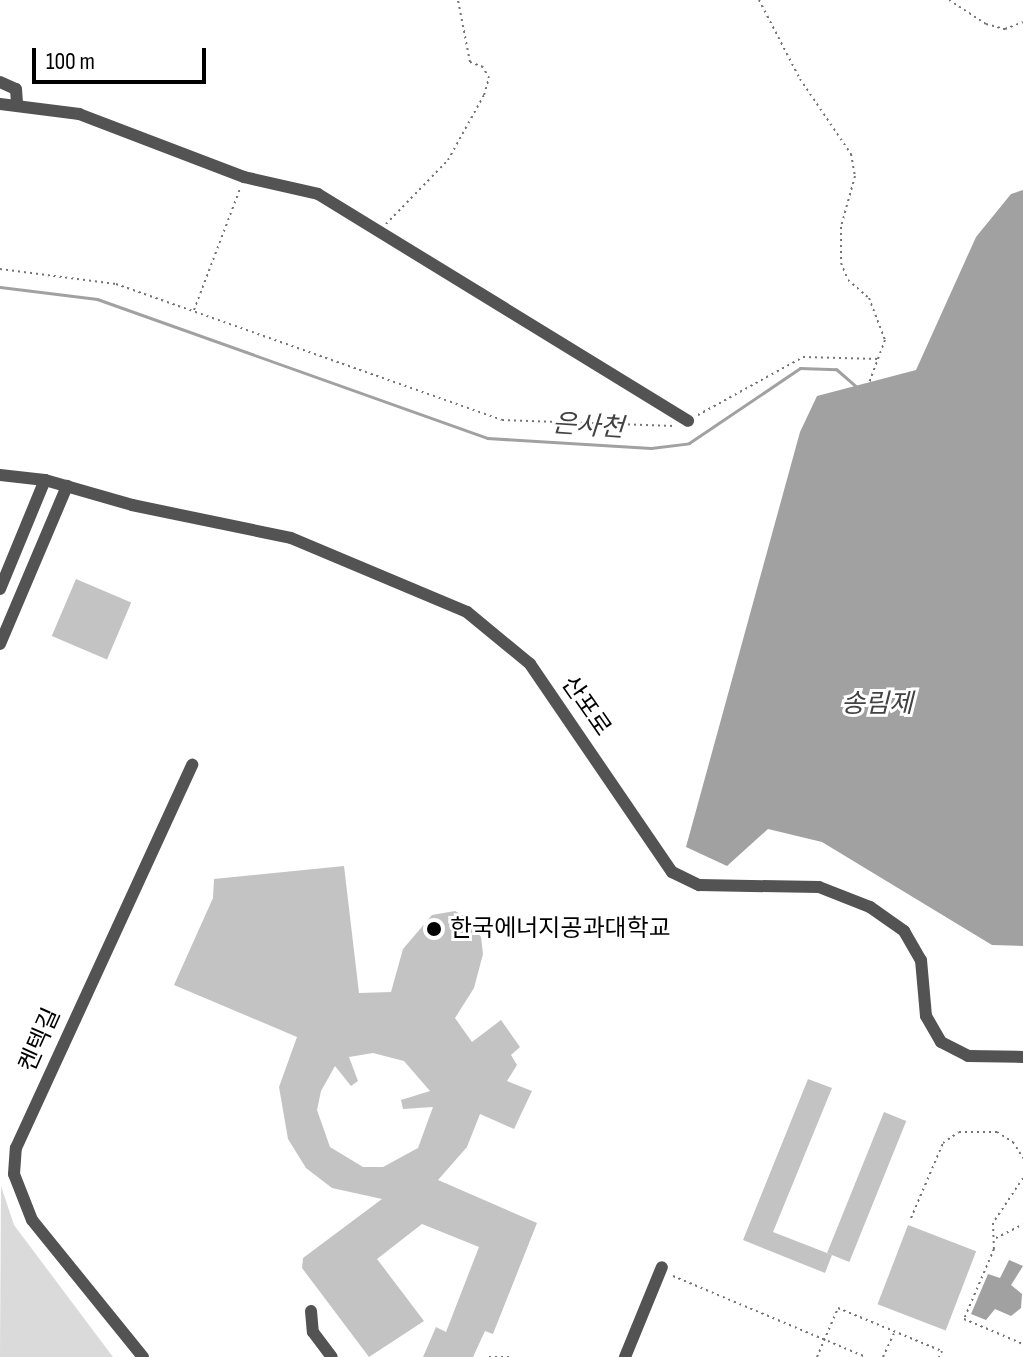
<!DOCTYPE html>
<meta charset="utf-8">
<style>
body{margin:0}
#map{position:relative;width:1023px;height:1357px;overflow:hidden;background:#fff;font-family:"Sofia Sans Condensed","Noto Sans KR",sans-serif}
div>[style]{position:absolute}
.green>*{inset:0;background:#dadada}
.water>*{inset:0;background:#a1a1a1}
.stream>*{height:3px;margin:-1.5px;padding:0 1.5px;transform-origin:1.5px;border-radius:1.5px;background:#a1a1a1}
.building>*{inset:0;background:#c3c3c3;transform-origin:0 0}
.path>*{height:2px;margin-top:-1px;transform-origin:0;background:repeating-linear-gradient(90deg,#757575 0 2px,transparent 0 6px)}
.minor>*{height:12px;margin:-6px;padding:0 6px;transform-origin:6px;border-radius:6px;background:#535353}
.dots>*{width:22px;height:22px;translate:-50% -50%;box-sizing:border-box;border:4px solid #fff;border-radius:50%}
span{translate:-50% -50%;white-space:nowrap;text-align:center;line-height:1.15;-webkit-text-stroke:6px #fff;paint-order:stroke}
.street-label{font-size:24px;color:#000}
.poi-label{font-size:24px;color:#000}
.left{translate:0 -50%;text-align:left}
.water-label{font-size:26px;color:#424242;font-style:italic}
.scale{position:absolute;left:32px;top:48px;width:174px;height:36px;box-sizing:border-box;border:4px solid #000;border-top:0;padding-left:10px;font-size:24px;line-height:28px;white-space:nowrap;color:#000;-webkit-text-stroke:6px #fff;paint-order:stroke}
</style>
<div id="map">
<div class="green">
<div style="clip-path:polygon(1px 1186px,14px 1225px,113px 1357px,0 1357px)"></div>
</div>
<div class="water">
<div style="clip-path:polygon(1023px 190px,1023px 946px,992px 945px,822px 842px,768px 829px,727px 866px,686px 847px,800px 432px,817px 396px,916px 370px,976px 237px,1011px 194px)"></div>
<div style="clip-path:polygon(1009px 1260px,1023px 1266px,1011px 1285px,1022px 1294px,1021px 1308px,1011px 1316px,995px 1309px,986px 1320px,971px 1314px,988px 1274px,1000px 1278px)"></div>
</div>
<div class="stream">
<div style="left:0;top:287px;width:98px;rotate:7.1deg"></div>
<div style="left:97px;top:299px;width:414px;rotate:19.6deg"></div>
<div style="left:487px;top:438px;width:164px;rotate:3.5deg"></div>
<div style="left:651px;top:448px;width:38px;rotate:-7deg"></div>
<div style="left:689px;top:443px;width:134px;rotate:-34deg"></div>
<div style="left:800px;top:368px;width:36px;rotate:2deg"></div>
<div style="left:836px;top:369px;width:28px;rotate:41deg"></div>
</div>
<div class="building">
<div style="left:76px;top:579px;width:60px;height:62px;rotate:23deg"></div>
<div style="clip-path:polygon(evenodd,344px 866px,359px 993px,391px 992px,403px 949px,432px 915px,455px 911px,466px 917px,481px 937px,483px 954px,474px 988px,455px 1018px,472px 1042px,501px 1020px,520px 1047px,511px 1055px,517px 1065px,507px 1081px,532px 1091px,514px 1129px,480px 1114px,467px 1147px,438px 1180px,537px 1223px,493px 1334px,485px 1331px,473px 1357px,423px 1357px,436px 1327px,446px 1332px,479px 1247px,422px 1224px,377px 1259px,424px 1321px,369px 1357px,302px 1268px,303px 1258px,382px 1199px,332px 1188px,306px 1168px,288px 1139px,279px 1087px,297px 1037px,174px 985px,213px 898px,214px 879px,344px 866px,373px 1053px,404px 1061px,430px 1091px,401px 1100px,403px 1109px,433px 1107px,418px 1148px,383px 1167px,363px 1167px,330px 1147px,317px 1110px,321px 1091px,335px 1066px,351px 1086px,358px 1081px,349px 1057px,373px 1053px)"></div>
<div style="clip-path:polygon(808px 1079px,832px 1088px,773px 1232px,832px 1255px,825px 1273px,743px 1240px)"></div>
<div style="left:884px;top:1112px;width:24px;height:152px;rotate:22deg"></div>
<div style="left:908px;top:1225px;width:73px;height:85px;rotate:21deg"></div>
</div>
<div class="path">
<div style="left:759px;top:0;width:89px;rotate:62.6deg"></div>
<div style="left:800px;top:79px;width:91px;rotate:55.8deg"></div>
<div style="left:851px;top:154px;width:22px;rotate:80deg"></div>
<div style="left:855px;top:176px;width:53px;rotate:105.4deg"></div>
<div style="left:841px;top:227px;width:36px;rotate:90deg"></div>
<div style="left:841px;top:263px;width:18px;rotate:68deg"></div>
<div style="left:848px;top:280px;width:28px;rotate:41deg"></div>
<div style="left:869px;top:298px;width:45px;rotate:69.1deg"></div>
<div style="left:885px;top:340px;width:46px;rotate:110.4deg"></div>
<div style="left:949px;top:0;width:44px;rotate:33deg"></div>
<div style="left:986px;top:24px;width:20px;rotate:15deg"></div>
<div style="left:1005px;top:29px;width:19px;rotate:-21deg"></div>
<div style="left:386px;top:224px;width:89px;rotate:-45.9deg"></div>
<div style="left:448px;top:160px;width:74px;rotate:-61deg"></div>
<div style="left:484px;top:95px;width:18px;rotate:-74deg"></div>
<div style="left:489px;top:78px;width:13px;rotate:-119deg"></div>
<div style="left:483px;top:67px;width:14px;rotate:-159deg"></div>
<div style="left:470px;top:62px;width:63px;rotate:-101deg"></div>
<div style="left:0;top:269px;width:117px;rotate:7.4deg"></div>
<div style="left:116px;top:284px;width:409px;rotate:19.4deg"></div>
<div style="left:502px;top:420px;width:172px;rotate:2deg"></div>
<div style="left:194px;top:310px;width:129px;rotate:-69.2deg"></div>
<div style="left:698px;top:415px;width:120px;rotate:-28.9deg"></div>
<div style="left:803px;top:357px;width:75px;rotate:1.5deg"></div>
<div style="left:1023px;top:1178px;width:54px;rotate:123.7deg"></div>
<div style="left:993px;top:1223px;width:26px;rotate:88deg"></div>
<div style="left:994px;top:1249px;width:76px;rotate:113.2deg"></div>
<div style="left:964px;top:1319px;width:64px;rotate:23deg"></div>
<div style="left:911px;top:1218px;width:82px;rotate:-66.9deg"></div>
<div style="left:943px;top:1143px;width:19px;rotate:-35deg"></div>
<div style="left:959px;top:1132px;width:38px"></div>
<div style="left:997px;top:1132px;width:19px;rotate:32deg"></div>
<div style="left:1013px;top:1142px;width:19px;rotate:58deg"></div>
<div style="left:996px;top:1238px;width:30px;rotate:-27deg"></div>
<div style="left:673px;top:1276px;width:209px;rotate:22.8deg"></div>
<div style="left:489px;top:1357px;width:20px"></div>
<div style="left:817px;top:1357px;width:53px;rotate:-66.8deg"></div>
<div style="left:838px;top:1308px;width:113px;rotate:22.5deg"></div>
<div style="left:942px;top:1351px;width:7px;rotate:117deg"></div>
<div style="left:883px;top:1357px;width:26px;rotate:-65deg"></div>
</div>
<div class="minor">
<div style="left:0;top:82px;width:17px;rotate:24deg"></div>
<div style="left:16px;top:89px;width:15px;rotate:86deg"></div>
<div style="left:0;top:104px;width:80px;rotate:7.2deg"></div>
<div style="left:79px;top:114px;width:177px;rotate:20.9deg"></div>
<div style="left:244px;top:177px;width:76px;rotate:12.9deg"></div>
<div style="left:318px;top:194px;width:434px;rotate:31.5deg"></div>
<div style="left:0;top:475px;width:45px;rotate:6.3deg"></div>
<div style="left:45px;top:480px;width:91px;rotate:16deg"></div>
<div style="left:132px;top:505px;width:162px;rotate:11.7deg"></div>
<div style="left:291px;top:538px;width:191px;rotate:22.8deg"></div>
<div style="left:467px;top:612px;width:82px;rotate:39.5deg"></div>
<div style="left:530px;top:664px;width:252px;rotate:55.7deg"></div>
<div style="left:672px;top:872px;width:30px;rotate:26deg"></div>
<div style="left:699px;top:885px;width:120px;rotate:1deg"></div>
<div style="left:819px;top:887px;width:55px;rotate:21.4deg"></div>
<div style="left:870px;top:907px;width:42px;rotate:35.2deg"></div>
<div style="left:904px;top:931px;width:34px;rotate:60deg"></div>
<div style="left:921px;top:960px;width:56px;rotate:84.9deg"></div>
<div style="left:926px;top:1016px;width:30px;rotate:60deg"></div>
<div style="left:941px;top:1042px;width:30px;rotate:27deg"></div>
<div style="left:968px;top:1056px;width:55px;rotate:1deg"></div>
<div style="left:0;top:589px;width:118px;rotate:-67.6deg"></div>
<div style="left:0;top:644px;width:172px;rotate:-67deg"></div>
<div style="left:311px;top:1311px;width:21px;rotate:85deg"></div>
<div style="left:313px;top:1332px;width:31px;rotate:53deg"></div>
<div style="left:143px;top:1357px;width:176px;rotate:-129deg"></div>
<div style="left:32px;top:1220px;width:49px;rotate:-111.4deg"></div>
<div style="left:14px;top:1174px;width:26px;rotate:-86deg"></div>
<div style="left:16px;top:1148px;width:422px;rotate:-65.3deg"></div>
<div style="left:625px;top:1357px;width:97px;rotate:-67.7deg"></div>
</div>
<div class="dots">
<div style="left:434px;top:929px;background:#000"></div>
</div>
<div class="street-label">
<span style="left:586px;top:706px;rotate:55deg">산포로</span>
<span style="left:40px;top:1040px;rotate:-66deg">켄텍길</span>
</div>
<div class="poi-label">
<span class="left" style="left:450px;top:929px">한국에너지공과대학교</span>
</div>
<div class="water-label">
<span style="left:588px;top:427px;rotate:4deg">은사천</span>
<span style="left:877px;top:705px">송림제</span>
</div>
<div class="scale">100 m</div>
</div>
